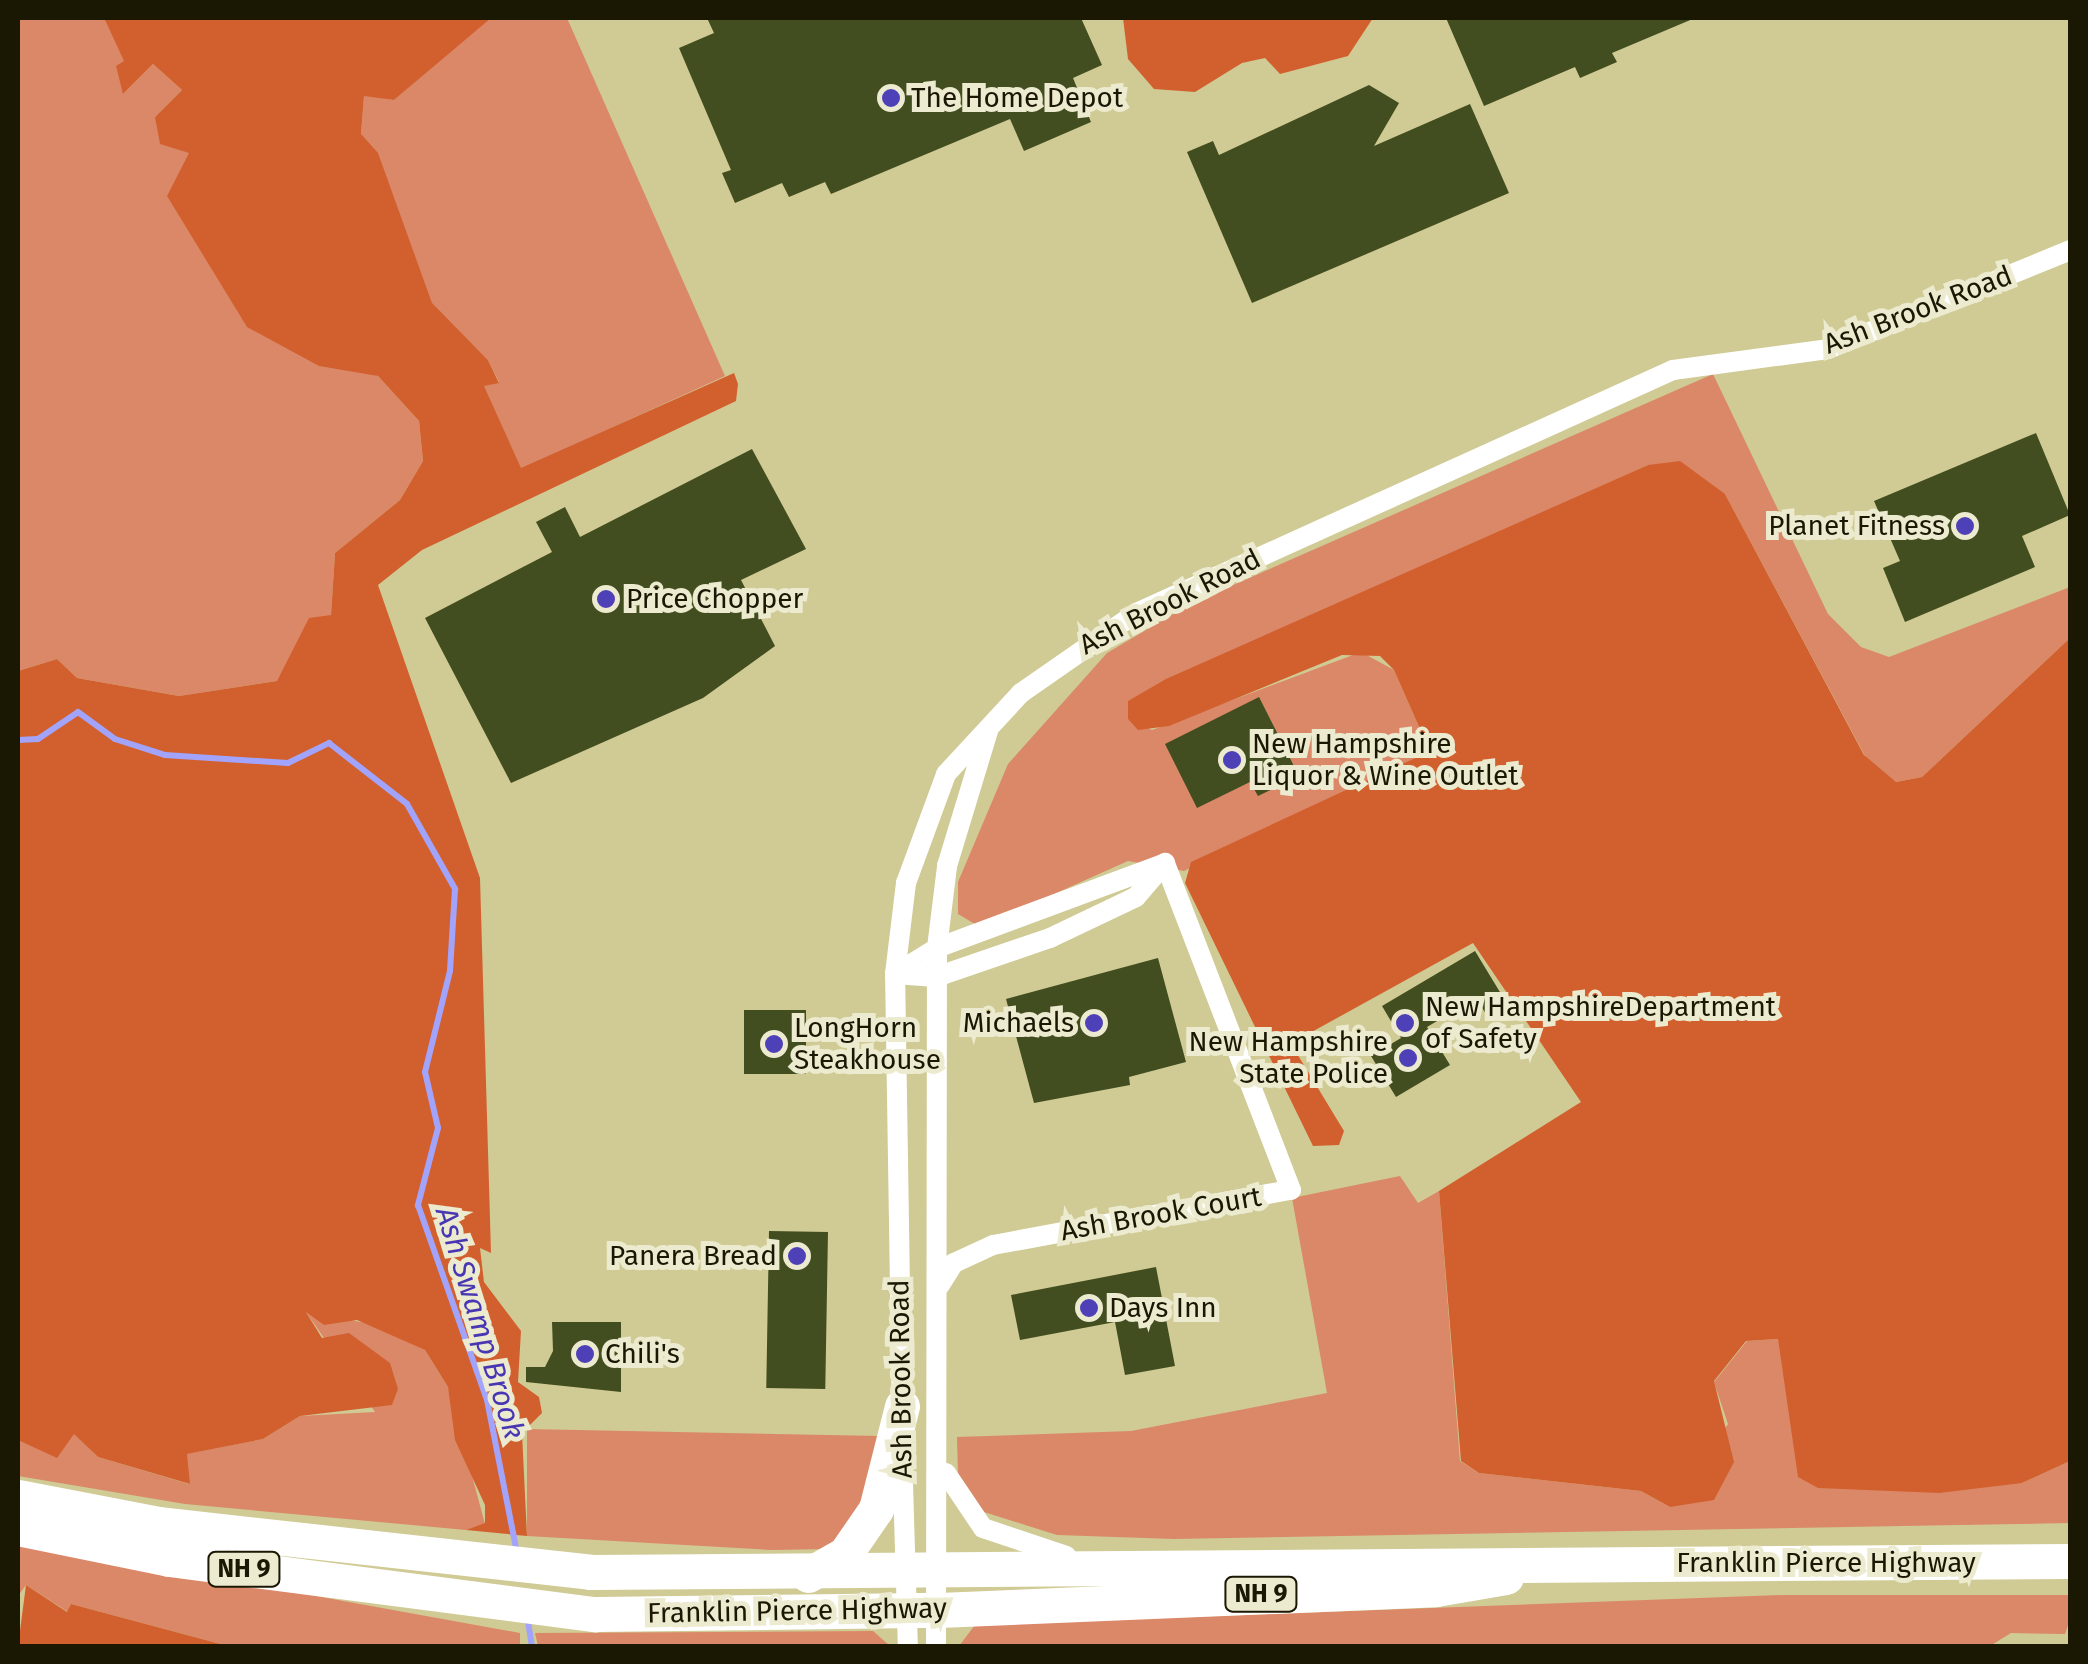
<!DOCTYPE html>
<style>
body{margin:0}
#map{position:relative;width:2088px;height:1664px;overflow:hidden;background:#d0ca94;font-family:"Fira Sans",sans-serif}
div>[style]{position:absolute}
.green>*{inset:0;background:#db8868}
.forest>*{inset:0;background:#d2602f}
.stream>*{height:6px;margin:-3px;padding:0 3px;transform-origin:3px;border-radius:3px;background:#a2a4fb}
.building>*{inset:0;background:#424e1f;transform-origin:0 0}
.street>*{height:20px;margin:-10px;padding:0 10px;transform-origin:10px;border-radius:10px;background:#fff}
.highway>*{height:35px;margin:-17.5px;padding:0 17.5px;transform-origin:17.5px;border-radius:17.5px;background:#fff}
.dots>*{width:28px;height:28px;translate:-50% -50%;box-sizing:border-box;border:5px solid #eceacf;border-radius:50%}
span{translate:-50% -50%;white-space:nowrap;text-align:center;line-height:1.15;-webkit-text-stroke:10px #eceacf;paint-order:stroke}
.shield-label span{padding:2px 8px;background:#eceacf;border:2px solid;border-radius:8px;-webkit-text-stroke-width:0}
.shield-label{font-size:25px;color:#1a1703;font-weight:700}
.poi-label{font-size:28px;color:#1a1703}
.left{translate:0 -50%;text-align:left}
.right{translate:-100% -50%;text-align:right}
.street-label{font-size:28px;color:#1a1703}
.water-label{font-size:30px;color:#4836b2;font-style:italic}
.frame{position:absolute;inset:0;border:20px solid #1a1703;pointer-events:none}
</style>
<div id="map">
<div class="green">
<div style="clip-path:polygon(18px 18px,104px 18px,125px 62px,124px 93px,153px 64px,182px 90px,155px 117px,189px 153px,269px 333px,378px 376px,419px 421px,423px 461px,400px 500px,335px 553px,331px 615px,277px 681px,179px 696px,77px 678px,57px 659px,18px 671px)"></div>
<div style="clip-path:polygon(489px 18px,567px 18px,725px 376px,521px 469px,483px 385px,499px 382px,488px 360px,432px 304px,361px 134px,364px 95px,394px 100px)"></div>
<div style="clip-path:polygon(1713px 374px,1828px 614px,1861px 647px,1889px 657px,2070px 587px,2070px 638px,1922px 777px,1896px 782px,1872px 769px,1725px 494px,1648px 465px,1128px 701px,1128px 719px,1152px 730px,1361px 652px,1394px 670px,1423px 736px,1415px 758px,1184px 871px,1128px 861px,980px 927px,958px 914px,958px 882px,1008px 764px,1107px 653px,1190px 604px)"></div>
<div style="clip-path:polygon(1400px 1176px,1418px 1203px,1439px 1191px,1460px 1461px,1479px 1473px,1641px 1491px,1670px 1507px,1728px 1424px,1714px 1382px,1747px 1341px,1779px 1339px,1783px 1371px,2022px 1483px,2070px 1461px,2070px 1523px,1174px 1539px,1057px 1535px,984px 1512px,958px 1475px,957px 1437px,1131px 1431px,1327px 1393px,1292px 1198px)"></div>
<div style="clip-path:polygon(306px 1312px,372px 1324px,425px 1350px,448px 1387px,485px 1524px,466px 1530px,185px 1504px,18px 1476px,18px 1440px,38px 1446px,74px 1433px,98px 1457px,189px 1484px,186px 1454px,263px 1439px,300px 1416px,375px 1412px)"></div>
<div style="clip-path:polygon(527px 1429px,880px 1436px,872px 1485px,830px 1549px,771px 1550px,527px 1536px)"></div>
<div style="clip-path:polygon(18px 1542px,520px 1633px,520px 1646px,228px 1646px,71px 1604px,68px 1612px,26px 1585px,18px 1596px)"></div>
<div style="clip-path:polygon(1782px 1595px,2070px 1595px,2070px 1619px,2065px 1634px,2011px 1633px,1990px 1646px,959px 1646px,975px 1625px)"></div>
<div style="clip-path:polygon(873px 1631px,890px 1646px,538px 1646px,535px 1633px)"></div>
</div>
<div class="forest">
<div style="clip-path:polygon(104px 18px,491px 18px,394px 100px,364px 96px,361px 134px,378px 153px,432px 303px,488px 360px,499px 383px,484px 386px,521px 468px,734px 373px,738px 384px,736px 401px,422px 550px,378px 585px,480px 878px,491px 1253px,480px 1248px,484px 1282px,521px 1331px,518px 1382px,539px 1397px,542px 1413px,522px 1433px,527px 1536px,466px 1530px,485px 1523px,485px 1505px,455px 1440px,448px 1387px,425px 1350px,357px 1320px,324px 1325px,306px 1312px,322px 1338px,349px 1333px,390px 1363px,398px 1389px,392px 1405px,300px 1416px,263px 1439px,187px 1454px,190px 1484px,98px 1457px,74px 1434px,57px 1458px,18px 1440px,18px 671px,57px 659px,77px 678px,179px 696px,277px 681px,309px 618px,331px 615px,335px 553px,400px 500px,423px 461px,419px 421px,378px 376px,319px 366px,247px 327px,167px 196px,189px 153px,160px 144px,155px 117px,182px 90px,153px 64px,123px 94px,116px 66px,124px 61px)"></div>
<div style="clip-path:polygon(1123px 18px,1373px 18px,1348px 56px,1280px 74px,1265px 58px,1242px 63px,1195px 92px,1154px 89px,1128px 59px)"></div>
<div style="clip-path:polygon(1680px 461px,1725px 494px,1864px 755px,1896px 782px,1922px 777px,2070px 638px,2070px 1461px,2022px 1483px,1939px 1493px,1818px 1488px,1798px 1477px,1778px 1339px,1746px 1341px,1714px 1381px,1734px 1462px,1714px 1500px,1670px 1507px,1641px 1491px,1479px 1473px,1461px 1461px,1439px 1191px,1581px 1102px,1473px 943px,1299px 1039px,1296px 1052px,1344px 1131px,1339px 1145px,1313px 1146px,1185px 883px,1191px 862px,1415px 758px,1423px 736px,1394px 670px,1380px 656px,1342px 655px,1169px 726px,1138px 730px,1128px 719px,1128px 701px,1166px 679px,1648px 465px)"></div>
<div style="clip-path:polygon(26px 1585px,67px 1612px,71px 1604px,228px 1646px,18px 1646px)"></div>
</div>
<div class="stream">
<div style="left:18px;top:740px;width:20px;rotate:-3deg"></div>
<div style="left:38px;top:739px;width:48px;rotate:-34deg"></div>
<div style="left:78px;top:712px;width:46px;rotate:36.1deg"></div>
<div style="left:115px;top:739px;width:52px;rotate:17.7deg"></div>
<div style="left:165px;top:755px;width:123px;rotate:3.7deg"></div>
<div style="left:288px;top:763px;width:46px;rotate:-26deg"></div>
<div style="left:329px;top:743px;width:99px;rotate:38deg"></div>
<div style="left:407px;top:804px;width:98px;rotate:60.5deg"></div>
<div style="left:455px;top:889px;width:82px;rotate:93.5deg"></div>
<div style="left:450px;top:971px;width:104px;rotate:103.9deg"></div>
<div style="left:425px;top:1072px;width:57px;rotate:76.9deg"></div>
<div style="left:438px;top:1128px;width:80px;rotate:104.6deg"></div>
<div style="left:418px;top:1205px;width:207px;rotate:70.5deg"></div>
<div style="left:487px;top:1400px;width:156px;rotate:78.9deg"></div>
<div style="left:527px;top:1615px;width:31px;rotate:81deg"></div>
</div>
<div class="building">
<div style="clip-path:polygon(707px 18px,1081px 18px,1102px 65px,1073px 78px,1091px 122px,1024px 151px,1010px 119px,831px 194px,825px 182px,789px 197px,782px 183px,735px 203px,722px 173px,731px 170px,679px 48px,714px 33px)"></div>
<div style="clip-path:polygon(1446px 18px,1695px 18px,1612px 53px,1617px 62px,1580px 78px,1575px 67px,1484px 106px)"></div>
<div style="clip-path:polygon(1369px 85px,1399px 103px,1374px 146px,1470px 104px,1509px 193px,1252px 303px,1187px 152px,1213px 141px,1219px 155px)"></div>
<div style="clip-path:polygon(2036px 433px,2070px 515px,2022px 536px,2035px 567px,1905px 622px,1883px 568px,1900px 561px,1874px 501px)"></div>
<div style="clip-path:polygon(752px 449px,806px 549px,741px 580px,775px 646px,703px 698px,511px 783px,425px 618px,552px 552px,536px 522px,565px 507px,580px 537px)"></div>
<div style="clip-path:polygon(1259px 697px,1299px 776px,1258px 796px,1250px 782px,1197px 808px,1165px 744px)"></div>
<div style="clip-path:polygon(1475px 951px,1509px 1007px,1489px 1019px,1476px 998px,1427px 1027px,1450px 1065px,1396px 1097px,1371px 1056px,1401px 1038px,1382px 1006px)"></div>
<div style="clip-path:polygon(1158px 958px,1186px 1062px,1129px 1077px,1130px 1085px,1034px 1103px,1006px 999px)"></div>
<div style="left:744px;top:1010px;width:62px;height:64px"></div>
<div style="left:769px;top:1231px;width:59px;height:157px;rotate:1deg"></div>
<div style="clip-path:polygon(1156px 1267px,1175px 1366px,1125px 1375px,1115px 1322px,1020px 1340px,1011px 1295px)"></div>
<div style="clip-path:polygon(552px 1322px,621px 1322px,621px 1392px,526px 1382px,526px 1367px,545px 1367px,553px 1351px)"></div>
</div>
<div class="street">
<div style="left:895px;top:974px;width:41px;rotate:4.2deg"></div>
<div style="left:936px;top:977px;width:120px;rotate:-18.9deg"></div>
<div style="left:1050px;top:938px;width:95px;rotate:-25.5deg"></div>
<div style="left:1136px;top:897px;width:45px;rotate:-49.5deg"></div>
<div style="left:895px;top:974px;width:49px;rotate:-31.8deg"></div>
<div style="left:937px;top:948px;width:243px;rotate:-20.4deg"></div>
<div style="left:940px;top:1285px;width:26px;rotate:-58deg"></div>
<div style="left:954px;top:1263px;width:43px;rotate:-24.8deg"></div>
<div style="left:993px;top:1245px;width:303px;rotate:-10.5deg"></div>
<div style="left:1291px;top:1190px;width:350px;rotate:-111.1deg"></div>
<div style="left:902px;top:1415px;width:441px;rotate:-90.9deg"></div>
<div style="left:895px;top:974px;width:92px;rotate:-83.1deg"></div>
<div style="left:906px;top:883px;width:116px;rotate:-69.8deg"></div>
<div style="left:946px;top:774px;width:110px;rotate:-47.2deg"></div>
<div style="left:1021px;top:693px;width:140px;rotate:-34.8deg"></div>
<div style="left:1136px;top:613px;width:589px;rotate:-24.35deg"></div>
<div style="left:1673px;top:370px;width:156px;rotate:-7.7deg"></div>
<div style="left:1828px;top:349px;width:261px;rotate:-22.2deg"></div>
<div style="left:902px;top:1449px;width:197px;rotate:88.3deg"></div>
<div style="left:946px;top:1473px;width:66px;rotate:56.1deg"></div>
<div style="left:983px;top:1528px;width:88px;rotate:18.6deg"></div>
<div style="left:936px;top:1646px;width:698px;rotate:-89.92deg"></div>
<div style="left:937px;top:948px;width:83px;rotate:-83deg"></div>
<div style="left:947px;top:866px;width:141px;rotate:-73.1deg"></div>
</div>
<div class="highway">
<div style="left:18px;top:1497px;width:143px;rotate:10.9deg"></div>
<div style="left:158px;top:1524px;width:435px;rotate:6.3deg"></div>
<div style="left:590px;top:1572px;width:1480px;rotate:-0.43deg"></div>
<div style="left:18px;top:1528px;width:154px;rotate:11.6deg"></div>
<div style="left:169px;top:1559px;width:430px;rotate:7.4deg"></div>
<div style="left:595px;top:1614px;width:344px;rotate:-0.7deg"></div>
<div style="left:939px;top:1610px;width:497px;rotate:-2.4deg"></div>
<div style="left:1436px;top:1589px;width:71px;rotate:-9.7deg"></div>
<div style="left:808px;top:1575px;width:43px;rotate:-29.6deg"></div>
<div style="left:845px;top:1554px;width:55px;rotate:-55.4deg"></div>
<div style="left:876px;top:1509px;width:106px;rotate:-75.8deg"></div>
</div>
<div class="dots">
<div style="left:891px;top:98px;background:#4e40b7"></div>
<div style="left:1965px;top:526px;background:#4e40b7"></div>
<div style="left:606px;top:599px;background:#4e40b7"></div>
<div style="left:1232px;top:760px;background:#4e40b7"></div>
<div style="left:1094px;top:1023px;background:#4e40b7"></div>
<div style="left:1405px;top:1023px;background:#4e40b7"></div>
<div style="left:774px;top:1044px;background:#4e40b7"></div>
<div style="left:1408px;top:1058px;background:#4e40b7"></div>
<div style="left:797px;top:1256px;background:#4e40b7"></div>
<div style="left:1089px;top:1308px;background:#4e40b7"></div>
<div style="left:585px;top:1354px;background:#4e40b7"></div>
</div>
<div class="shield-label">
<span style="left:244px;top:1569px">NH 9</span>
<span style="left:1261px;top:1594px">NH 9</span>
</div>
<div class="poi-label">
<span class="left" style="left:911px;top:98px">The Home Depot</span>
<span class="right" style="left:1945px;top:526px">Planet Fitness</span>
<span class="left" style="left:626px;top:599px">Price Chopper</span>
<span class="left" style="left:1252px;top:760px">New Hampshire<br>Liquor &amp; Wine Outlet</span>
<span class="left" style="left:1425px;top:1023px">New HampshireDepartment<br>of Safety</span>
<span class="right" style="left:1074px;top:1023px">Michaels</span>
<span class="left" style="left:794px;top:1044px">LongHorn<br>Steakhouse</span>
<span class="right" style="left:1388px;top:1058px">New Hampshire<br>State Police</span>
<span class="right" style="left:777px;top:1256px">Panera Bread</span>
<span class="left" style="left:1109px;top:1308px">Days Inn</span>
<span class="left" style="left:605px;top:1354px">Chili's</span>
</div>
<div class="street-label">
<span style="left:1918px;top:310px;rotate:-21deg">Ash Brook Road</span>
<span style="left:1170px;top:602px;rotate:-27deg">Ash Brook Road</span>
<span style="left:1161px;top:1214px;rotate:-10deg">Ash Brook Court</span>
<span style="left:901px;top:1379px;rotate:-91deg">Ash Brook Road</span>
<span style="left:1826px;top:1563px">Franklin Pierce Highway</span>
<span style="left:797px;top:1611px;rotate:-1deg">Franklin Pierce Highway</span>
</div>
<div class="water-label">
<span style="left:480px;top:1323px;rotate:73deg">Ash Swamp Brook</span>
</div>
<div class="frame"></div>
</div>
